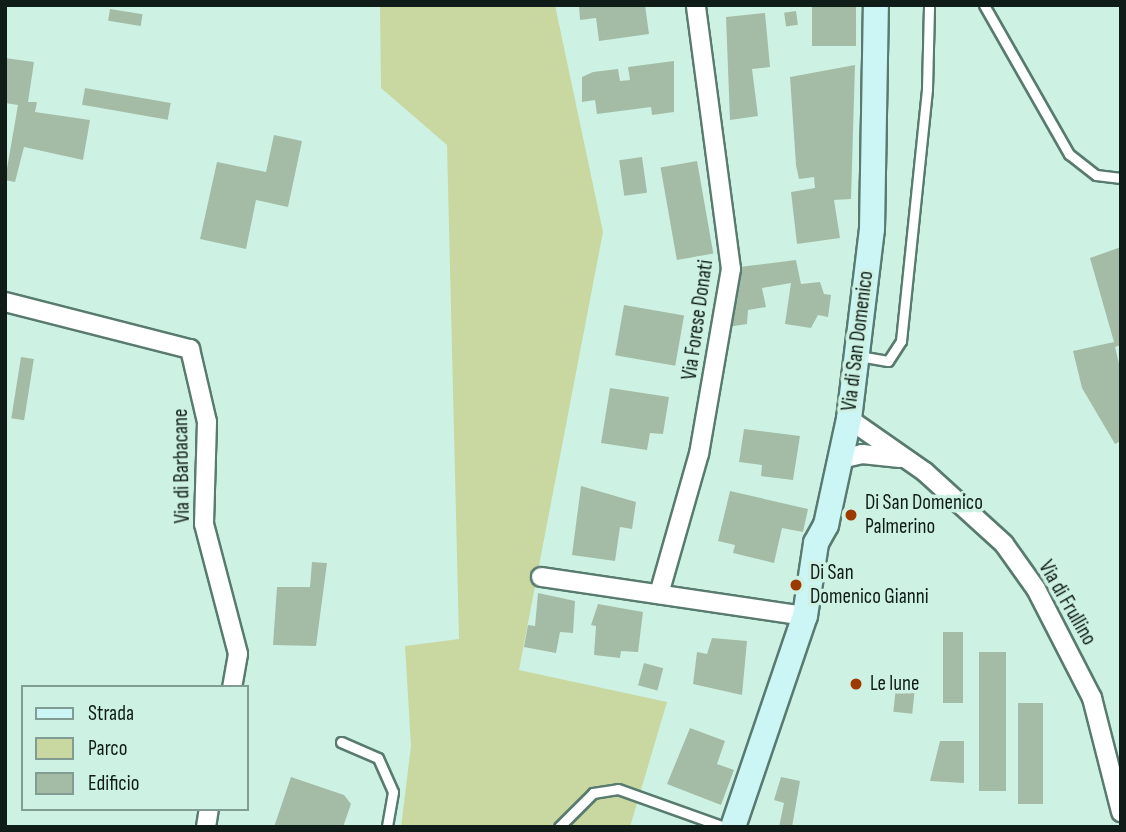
<!DOCTYPE html>
<style>
body{margin:0}
#map{position:relative;width:1126px;height:832px;overflow:hidden;background:#cdf2e4;font-family:"Sofia Sans Condensed",sans-serif}
div>[style]{position:absolute}
.green>*{inset:0;background:#c9d8a1}
.building>*{inset:0;background:#a4bca5;transform-origin:0 0}
.roads{filter:drop-shadow(2px 0 #597b6f) drop-shadow(-2px 0 #597b6f) drop-shadow(0 2px #597b6f) drop-shadow(0 -2px #597b6f)}
.lane>*{height:9px;margin:-4.5px;padding:0 4.5px;transform-origin:4.5px;border-radius:4.5px;background:#fff}
.street>*{height:18px;margin:-9px;padding:0 9px;transform-origin:9px;border-radius:9px;background:#fff}
.secondary>*{height:24px;margin:-12px;padding:0 12px;transform-origin:12px;border-radius:12px;background:#ccf5f6}
.dots>*{width:19px;height:19px;translate:-50% -50%;box-sizing:border-box;border:4px solid #cdf2e4;border-radius:50%}
span{translate:-50% -50%;white-space:nowrap;text-align:center;line-height:1.15;-webkit-text-stroke:7px #cdf2e4;paint-order:stroke}
.street-label{font-size:21px;color:#0f1c18}
.poi-label{font-size:21px;color:#0f1c18}
.left{translate:0 -50%;text-align:left}
.frame{position:absolute;inset:0;border:7px solid #0f1c18;pointer-events:none}
.legend{position:absolute;left:21px;top:685px;width:228px;height:126px;box-sizing:border-box;background:#cdf2e4;border:2px solid #819c92;margin:0;padding:9px 12px;list-style:none;font-size:21px;color:#0f1c18}
.legend li{display:flex;align-items:center;gap:14px;height:35px}
.legend b{width:35px;border:2px solid #819c92}
</style>
<div id="map">
<div class="green">
<div style="clip-path:polygon(380px 5px,555px 5px,603px 232px,519px 670px,667px 702px,630px 827px,401px 827px,411px 746px,405px 646px,459px 639px,447px 145px,381px 88px)"></div>
</div>
<div class="building">
<div style="clip-path:polygon(579px 5px,645px 5px,649px 34px,599px 41px,596px 18px,580px 20px)"></div>
<div style="left:812px;top:5px;width:44px;height:41px"></div>
<div style="left:110px;top:9px;width:33px;height:12px;rotate:9deg"></div>
<div style="left:796px;top:11px;width:14px;height:12px;rotate:82deg"></div>
<div style="clip-path:polygon(765px 13px,770px 67px,752px 69px,758px 116px,730px 120px,726px 17px)"></div>
<div style="clip-path:polygon(5px 58px,34px 62px,28px 102px,37px 102px,35px 112px,90px 120px,83px 160px,24px 147px,15px 182px,5px 180px,18px 105px,5px 103px)"></div>
<div style="clip-path:polygon(674px 61px,674px 112px,652px 115px,651px 107px,597px 114px,595px 100px,582px 102px,582px 77px,593px 72px,618px 69px,620px 81px,630px 80px,628px 67px)"></div>
<div style="clip-path:polygon(855px 65px,851px 199px,834px 200px,840px 238px,797px 244px,791px 192px,815px 188px,814px 177px,799px 179px,796px 165px,790px 77px)"></div>
<div style="left:85px;top:88px;width:87px;height:17px;rotate:10deg"></div>
<div style="clip-path:polygon(274px 135px,302px 141px,288px 207px,256px 200px,246px 249px,200px 239px,217px 162px,266px 172px)"></div>
<div style="left:642px;top:157px;width:36px;height:23px;rotate:82deg"></div>
<div style="left:697px;top:161px;width:94px;height:37px;rotate:80deg"></div>
<div style="clip-path:polygon(1121px 247px,1121px 345px,1115px 347px,1121px 372px,1121px 441px,1115px 444px,1082px 388px,1073px 351px,1114px 342px,1090px 258px)"></div>
<div style="clip-path:polygon(796px 260px,801px 284px,820px 282px,824px 294px,831px 295px,828px 317px,818px 315px,811px 328px,785px 324px,791px 283px,762px 288px,766px 307px,748px 310px,747px 324px,727px 327px,739px 267px)"></div>
<div style="left:624px;top:305px;width:61px;height:51px;rotate:10deg"></div>
<div style="left:21px;top:357px;width:13px;height:62px;rotate:9deg"></div>
<div style="clip-path:polygon(610px 388px,669px 397px,663px 434px,650px 433px,647px 450px,601px 443px)"></div>
<div style="clip-path:polygon(744px 429px,800px 436px,793px 480px,761px 476px,762px 465px,739px 462px)"></div>
<div style="clip-path:polygon(581px 486px,636px 502px,632px 529px,620px 527px,615px 561px,572px 555px)"></div>
<div style="clip-path:polygon(730px 491px,808px 509px,803px 532px,782px 528px,774px 563px,733px 553px,735px 545px,718px 541px)"></div>
<div style="clip-path:polygon(312px 562px,327px 563px,316px 646px,273px 645px,277px 587px,310px 587px)"></div>
<div style="clip-path:polygon(538px 593px,575px 601px,573px 633px,560px 632px,556px 653px,524px 647px,528px 625px,535px 626px)"></div>
<div style="clip-path:polygon(598px 604px,643px 612px,638px 652px,621px 651px,620px 658px,594px 655px,596px 626px,591px 625px)"></div>
<div style="left:943px;top:632px;width:20px;height:71px"></div>
<div style="clip-path:polygon(712px 638px,747px 641px,742px 695px,693px 684px,697px 652px,707px 654px)"></div>
<div style="left:979px;top:652px;width:27px;height:139px"></div>
<div style="left:644px;top:663px;width:20px;height:23px;rotate:15deg"></div>
<div style="left:897px;top:677px;width:19px;height:35px;rotate:6deg"></div>
<div style="left:1018px;top:703px;width:25px;height:101px"></div>
<div style="clip-path:polygon(690px 728px,725px 741px,717px 764px,734px 770px,721px 805px,667px 784px)"></div>
<div style="clip-path:polygon(940px 741px,964px 741px,964px 783px,930px 781px)"></div>
<div style="clip-path:polygon(291px 777px,344px 795px,351px 804px,343px 827px,274px 827px)"></div>
<div style="clip-path:polygon(781px 777px,800px 781px,792px 827px,779px 827px,784px 803px,774px 800px)"></div>
</div>
<div class="roads">
<div class="lane">
<div style="left:984px;top:5px;width:172px;rotate:60.3deg"></div>
<div style="left:1069px;top:154px;width:34px;rotate:38deg"></div>
<div style="left:1096px;top:175px;width:25px;rotate:7deg"></div>
<div style="left:859px;top:356px;width:29px;rotate:10deg"></div>
<div style="left:888px;top:361px;width:24px;rotate:-57deg"></div>
<div style="left:901px;top:341px;width:253px;rotate:-84.1deg"></div>
<div style="left:927px;top:89px;width:84px;rotate:-88.6deg"></div>
<div style="left:341px;top:742px;width:40px;rotate:23.4deg"></div>
<div style="left:378px;top:758px;width:37px;rotate:66deg"></div>
<div style="left:393px;top:792px;width:36px;rotate:100deg"></div>
<div style="left:559px;top:827px;width:48px;rotate:-45deg"></div>
<div style="left:593px;top:793px;width:25px;rotate:-9deg"></div>
<div style="left:618px;top:789px;width:113px;rotate:19.7deg"></div>
</div>
<div class="street">
<div style="left:5px;top:302px;width:191px;rotate:14.3deg"></div>
<div style="left:190px;top:349px;width:75px;rotate:76.9deg"></div>
<div style="left:207px;top:422px;width:102px;rotate:91.7deg"></div>
<div style="left:204px;top:524px;width:134px;rotate:75.3deg"></div>
<div style="left:238px;top:654px;width:34px;rotate:100deg"></div>
<div style="left:849px;top:419px;width:93px;rotate:34.9deg"></div>
<div style="left:925px;top:472px;width:107px;rotate:42.3deg"></div>
<div style="left:1004px;top:544px;width:55px;rotate:54.6deg"></div>
<div style="left:1036px;top:589px;width:123px;rotate:62.8deg"></div>
<div style="left:1092px;top:698px;width:118px;rotate:75.7deg"></div>
<div style="left:841px;top:459px;width:22px;rotate:-13deg"></div>
<div style="left:862px;top:454px;width:38px;rotate:6deg"></div>
<div style="left:541px;top:577px;width:267px;rotate:8.4deg"></div>
<div style="left:659px;top:594px;width:146px;rotate:-74.1deg"></div>
<div style="left:699px;top:454px;width:188px;rotate:-80.2deg"></div>
<div style="left:731px;top:269px;width:266px;rotate:-97.6deg"></div>
<div style="left:206px;top:827px;width:18px;rotate:-81deg"></div>
</div>
<div class="secondary">
<div style="left:733px;top:827px;width:223px;rotate:-71.2deg"></div>
<div style="left:805px;top:616px;width:74px;rotate:-81.4deg"></div>
<div style="left:816px;top:543px;width:21px;rotate:-61deg"></div>
<div style="left:826px;top:525px;width:108px;rotate:-77.8deg"></div>
<div style="left:849px;top:419px;width:191px;rotate:-83.1deg"></div>
<div style="left:872px;top:229px;width:224px;rotate:-89deg"></div>
</div>
</div>
<div class="dots">
<div style="left:851px;top:515px;background:#9d3a00"></div>
<div style="left:796px;top:585px;background:#9d3a00"></div>
<div style="left:856px;top:684px;background:#9d3a00"></div>
</div>
<div class="street-label">
<span style="left:698px;top:320px;rotate:-82deg">Via Forese Donati</span>
<span style="left:858px;top:341px;rotate:-83deg">Via di San Domenico</span>
<span style="left:182px;top:466px;rotate:-91deg">Via di Barbacane</span>
<span style="left:1067px;top:603px;rotate:60deg">Via di Frullino</span>
</div>
<div class="poi-label">
<span class="left" style="left:865px;top:515px">Di San Domenico<br>Palmerino</span>
<span class="left" style="left:810px;top:585px">Di San<br>Domenico Gianni</span>
<span class="left" style="left:870px;top:684px">Le lune</span>
</div>
<div class="frame"></div>
<ul class="legend">
<li><b style="height:9px;background:#ccf5f6"></b>Strada</li>
<li><b style="height:19px;background:#c9d8a1"></b>Parco</li>
<li><b style="height:19px;background:#a4bca5"></b>Edificio</li>
</ul>
</div>
